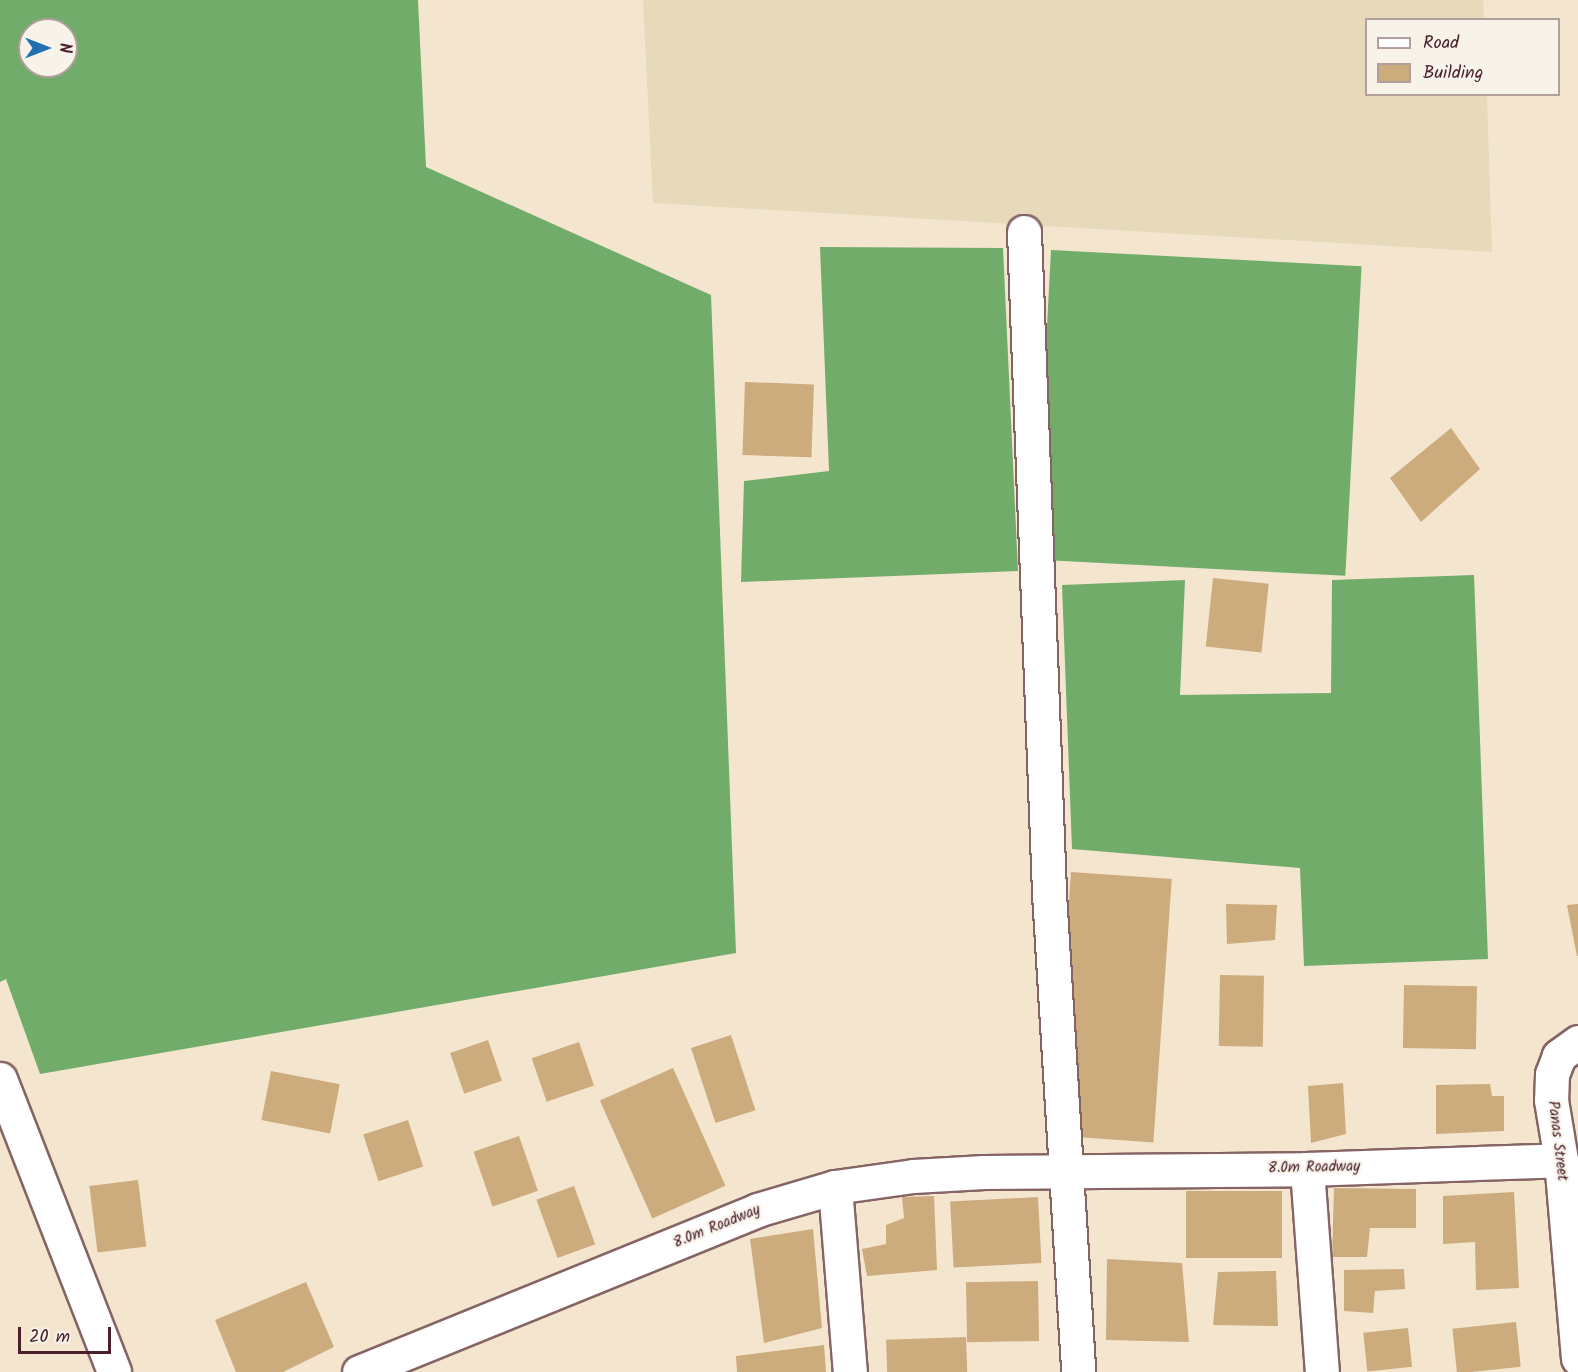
<!DOCTYPE html>
<style>
body{margin:0}
#map{position:relative;width:1578px;height:1372px;overflow:hidden;background:#f4e5cf;font-family:Kalam,sans-serif}
div>[style]{position:absolute}
.built>*{inset:0;background:#e6daba}
.forest>*{inset:0;background:#72ac6b;transform-origin:0 0}
.building>*{inset:0;background:#ccab7d;transform-origin:0 0}
.roads{filter:drop-shadow(2px 0 #866464) drop-shadow(-2px 0 #866464) drop-shadow(0 2px #866464) drop-shadow(0 -2px #866464)}
.street>*{height:33px;margin:-16.5px;padding:0 16.5px;transform-origin:16.5px;border-radius:16.5px;background:#fff}
span{translate:-50% -50%;white-space:nowrap;text-align:center;line-height:1.15;-webkit-text-stroke:4.5px #f7f3e8;paint-order:stroke}
.street-label{font-size:15px;color:#4a1f2b}
.legend{position:absolute;left:1365px;top:18px;width:195px;height:78px;box-sizing:border-box;background:#f7f3e8;border:2px solid #b29e9c;margin:0;padding:8px 10px;list-style:none;font-size:18px;color:#4a1f2b}
.legend li{display:flex;align-items:center;gap:12px;height:30px}
.legend b{width:30px;border:2px solid #b29e9c}
.north{position:absolute;left:18px;top:18px;width:60px;height:60px;box-sizing:border-box;background:#f7f3e8;border:2px solid #b29e9c;border-radius:50%;rotate:90deg;font-size:16px;font-weight:700;line-height:24px;text-align:center;color:#4a1f2b}
.north::after{content:'';display:block;margin:auto;width:21px;height:27px;background:#1f6fb2;clip-path:polygon(50% 0,100% 100%,50% 72%,0 100%)}
.scale{position:absolute;left:18px;top:1327px;width:93px;height:27px;box-sizing:border-box;border:3px solid #4a1f2b;border-top:0;padding-left:8px;font-size:18px;line-height:21px;white-space:nowrap;color:#4a1f2b;-webkit-text-stroke:4px #f7f3e8;paint-order:stroke}
</style>
<div id="map">
<div class="built">
<div style="clip-path:polygon(643px 0,1483px 0,1484px 19px,1366px 20px,1366px 94px,1487px 95px,1492px 252px,653px 203px)"></div>
</div>
<div class="forest">
<div style="clip-path:polygon(evenodd,0 0,418px 0,426px 167px,711px 295px,736px 953px,40px 1074px,6px 979px,0 982px,0 0,30px 30px,66px 30px,66px 66px,30px 66px,30px 30px)"></div>
<div style="clip-path:polygon(820px 247px,1003px 248px,1018px 571px,741px 582px,744px 481px,829px 471px)"></div>
<div style="left:1051px;top:250px;width:311px;height:310px;rotate:3deg"></div>
<div style="clip-path:polygon(1474px 575px,1488px 959px,1304px 966px,1300px 868px,1072px 849px,1062px 585px,1185px 580px,1180px 695px,1331px 693px,1332px 580px)"></div>
</div>
<div class="building">
<div style="left:745px;top:382px;width:69px;height:73px;rotate:2deg"></div>
<div style="clip-path:polygon(1451px 428px,1480px 469px,1421px 522px,1390px 478px)"></div>
<div style="left:1213px;top:578px;width:56px;height:69px;rotate:6deg"></div>
<div style="left:1071px;top:872px;width:101px;height:264px;rotate:4deg"></div>
<div style="clip-path:polygon(1226px 904px,1277px 905px,1275px 940px,1227px 944px)"></div>
<div style="clip-path:polygon(1578px 904px,1578px 956px,1577px 956px,1567px 905px)"></div>
<div style="left:1220px;top:975px;width:44px;height:71px;rotate:1deg"></div>
<div style="left:1404px;top:985px;width:73px;height:63px;rotate:1deg"></div>
<div style="left:731px;top:1035px;width:79px;height:42px;rotate:72deg"></div>
<div style="left:488px;top:1040px;width:43px;height:40px;rotate:71deg"></div>
<div style="left:579px;top:1042px;width:46px;height:50px;rotate:71deg"></div>
<div style="left:673px;top:1068px;width:129px;height:80px;rotate:66deg"></div>
<div style="left:271px;top:1071px;width:70px;height:50px;rotate:11deg"></div>
<div style="clip-path:polygon(1343px 1083px,1346px 1134px,1311px 1143px,1308px 1086px)"></div>
<div style="clip-path:polygon(1490px 1084px,1492px 1096px,1504px 1096px,1504px 1131px,1436px 1134px,1436px 1085px)"></div>
<div style="left:408px;top:1120px;width:49px;height:47px;rotate:72deg"></div>
<div style="left:519px;top:1136px;width:58px;height:48px;rotate:71deg"></div>
<div style="left:138px;top:1180px;width:67px;height:49px;rotate:83deg"></div>
<div style="left:574px;top:1186px;width:62px;height:40px;rotate:70deg"></div>
<div style="clip-path:polygon(1334px 1188px,1416px 1189px,1416px 1228px,1370px 1228px,1367px 1257px,1332px 1257px)"></div>
<div style="left:1186px;top:1191px;width:96px;height:67px"></div>
<div style="clip-path:polygon(1514px 1192px,1519px 1288px,1476px 1290px,1475px 1242px,1443px 1244px,1443px 1196px)"></div>
<div style="clip-path:polygon(934px 1196px,937px 1270px,867px 1276px,862px 1249px,886px 1244px,886px 1225px,904px 1218px,902px 1197px)"></div>
<div style="left:1038px;top:1197px;width:66px;height:88px;rotate:87deg"></div>
<div style="clip-path:polygon(813px 1229px,822px 1328px,764px 1343px,750px 1239px)"></div>
<div style="clip-path:polygon(1107px 1259px,1182px 1263px,1189px 1342px,1106px 1340px)"></div>
<div style="clip-path:polygon(1404px 1269px,1405px 1289px,1375px 1291px,1373px 1313px,1344px 1311px,1344px 1270px)"></div>
<div style="clip-path:polygon(1276px 1271px,1278px 1326px,1213px 1325px,1218px 1272px)"></div>
<div style="left:1038px;top:1281px;width:60px;height:72px;rotate:89deg"></div>
<div style="clip-path:polygon(306px 1282px,334px 1347px,283px 1372px,236px 1372px,215px 1320px)"></div>
<div style="left:1516px;top:1322px;width:45px;height:64px;rotate:84deg"></div>
<div style="left:1408px;top:1328px;width:39px;height:45px;rotate:84deg"></div>
<div style="left:966px;top:1337px;width:35px;height:80px;rotate:88deg"></div>
<div style="clip-path:polygon(824px 1345px,826px 1372px,737px 1372px,736px 1356px)"></div>
</div>
<div class="roads">
<div class="street">
<div style="left:1024px;top:232px;width:661px;rotate:87.83deg"></div>
<div style="left:1049px;top:893px;width:480px;rotate:86.5deg"></div>
<div style="left:1578px;top:1042px;width:24px;rotate:144deg"></div>
<div style="left:1559px;top:1056px;width:19px;rotate:111deg"></div>
<div style="left:1552px;top:1074px;width:26px;rotate:92deg"></div>
<div style="left:1551px;top:1100px;width:61px;rotate:80.5deg"></div>
<div style="left:1561px;top:1160px;width:199px;rotate:85.1deg"></div>
<div style="left:0;top:1079px;width:314px;rotate:68.7deg"></div>
<div style="left:1307px;top:1169px;width:204px;rotate:85.8deg"></div>
<div style="left:835px;top:1187px;width:186px;rotate:85.4deg"></div>
<div style="left:359px;top:1372px;width:430px;rotate:-22.1deg"></div>
<div style="left:757px;top:1210px;width:81px;rotate:-16.4deg"></div>
<div style="left:835px;top:1187px;width:79px;rotate:-8deg"></div>
<div style="left:913px;top:1176px;width:71px;rotate:-3.2deg"></div>
<div style="left:984px;top:1172px;width:323px;rotate:-0.5deg"></div>
<div style="left:1307px;top:1169px;width:254px;rotate:-2deg"></div>
</div>
</div>
<div class="street-label">
<span style="left:1557px;top:1141px;rotate:83deg">Panas Street</span>
<span style="left:1314px;top:1168px;rotate:-1deg">8.0m Roadway</span>
<span style="left:717px;top:1227px;rotate:-22deg">8.0m Roadway</span>
</div>
<ul class="legend">
<li><b style="height:8px;background:#fff"></b>Road</li>
<li><b style="height:16px;background:#ccab7d"></b>Building</li>
</ul>
<div class="north">N</div>
<div class="scale">20 m</div>
</div>
